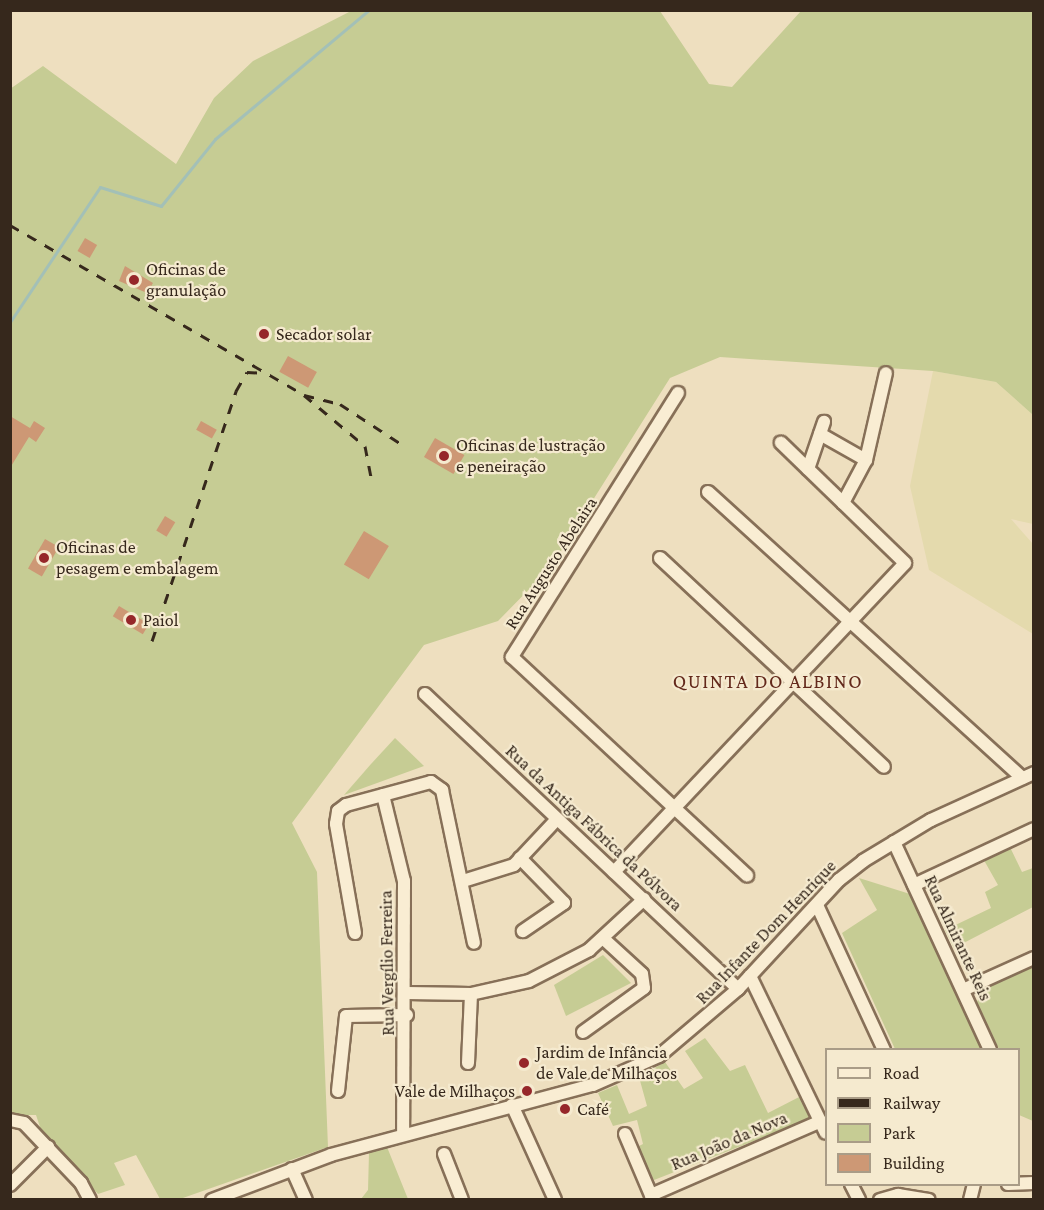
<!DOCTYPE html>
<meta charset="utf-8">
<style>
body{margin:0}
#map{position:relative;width:1044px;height:1210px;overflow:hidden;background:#eedfbf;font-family:"Crimson Pro",serif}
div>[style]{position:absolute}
.farmland>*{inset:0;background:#e4daad}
.green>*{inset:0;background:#c6cc94}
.stream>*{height:3px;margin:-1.5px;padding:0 1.5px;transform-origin:1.5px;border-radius:1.5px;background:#a3c0b7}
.building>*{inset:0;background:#cd9875;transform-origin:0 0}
.roads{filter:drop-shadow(2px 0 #877058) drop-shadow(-2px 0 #877058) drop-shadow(0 2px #877058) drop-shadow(0 -2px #877058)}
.minor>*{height:12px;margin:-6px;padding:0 6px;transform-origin:6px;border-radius:6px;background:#f9edd3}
.rail>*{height:3px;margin-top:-1.5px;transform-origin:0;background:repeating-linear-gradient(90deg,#36281c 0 10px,transparent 0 20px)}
.dots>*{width:16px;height:16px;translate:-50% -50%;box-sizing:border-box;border:3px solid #f5eacf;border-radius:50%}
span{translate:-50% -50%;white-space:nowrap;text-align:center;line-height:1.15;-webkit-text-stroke:4.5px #f5eacf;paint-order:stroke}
.poi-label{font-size:18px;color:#36281c}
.left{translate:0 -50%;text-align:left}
.right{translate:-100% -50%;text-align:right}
.street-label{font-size:18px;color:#36281c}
.neighbourhood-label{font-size:20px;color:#63291b;letter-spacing:1.5px}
.frame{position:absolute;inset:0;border:12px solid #36281c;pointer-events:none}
.legend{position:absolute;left:825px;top:1048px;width:195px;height:138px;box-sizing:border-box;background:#f5eacf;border:2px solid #a99c87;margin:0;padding:8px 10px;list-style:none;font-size:18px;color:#36281c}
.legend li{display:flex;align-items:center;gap:12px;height:30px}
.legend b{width:30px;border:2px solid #a99c87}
</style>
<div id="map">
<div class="farmland">
<div style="clip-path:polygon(933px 371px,996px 382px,1033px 415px,1033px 524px,1011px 519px,1033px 544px,1033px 634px,929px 570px,910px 486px)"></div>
</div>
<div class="green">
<div style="clip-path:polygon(351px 11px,660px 11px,709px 84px,732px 87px,801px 11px,1033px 11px,1033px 415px,996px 382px,933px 371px,720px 357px,670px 378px,550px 568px,498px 621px,424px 645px,292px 823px,317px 872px,328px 1147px,180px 1199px,160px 1199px,136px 1155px,114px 1163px,125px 1185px,98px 1194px,42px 1133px,36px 1115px,11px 1115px,10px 89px,43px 66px,176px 164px,214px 98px,253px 61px)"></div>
<div style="clip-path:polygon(395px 738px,424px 766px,344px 795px,371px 764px)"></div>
<div style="clip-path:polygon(1008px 843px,1022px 872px,1033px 868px,1033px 907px,954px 948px,945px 930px,991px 908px,985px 892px,998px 885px,981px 855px)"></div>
<div style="clip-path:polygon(859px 878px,910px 894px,982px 1049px,895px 1049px,842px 933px,877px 910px)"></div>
<div style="clip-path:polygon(603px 955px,631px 983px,566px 1016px,554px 985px)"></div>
<div style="clip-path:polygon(1033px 963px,1033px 1121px,1019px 1115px,1018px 1050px,999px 1049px,977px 1002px,984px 987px)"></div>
<div style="clip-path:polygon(705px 1038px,730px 1071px,745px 1065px,768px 1113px,803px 1095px,813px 1118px,654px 1180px,637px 1147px,643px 1144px,637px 1120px,613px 1126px,598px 1093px,617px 1085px,629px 1114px,647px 1106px,639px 1077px,665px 1062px,684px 1089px,703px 1078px,685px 1051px)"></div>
<div style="clip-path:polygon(387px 1147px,408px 1199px,361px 1199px,368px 1190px,369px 1153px)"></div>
</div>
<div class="stream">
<div style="left:10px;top:322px;width:162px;rotate:-56.3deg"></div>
<div style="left:100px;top:187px;width:64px;rotate:17.3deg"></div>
<div style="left:161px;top:206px;width:86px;rotate:-51.1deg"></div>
<div style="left:215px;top:139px;width:201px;rotate:-40deg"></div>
</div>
<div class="building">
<div style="left:85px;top:238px;width:14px;height:15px;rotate:30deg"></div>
<div style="clip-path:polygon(125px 266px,153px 283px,147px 293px,119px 281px)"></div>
<div style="left:288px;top:356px;width:33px;height:18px;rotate:29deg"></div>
<div style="clip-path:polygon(10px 416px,30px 428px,34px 421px,45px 428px,36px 442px,29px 437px,10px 468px)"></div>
<div style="left:201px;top:421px;width:18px;height:10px;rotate:29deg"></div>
<div style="left:435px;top:438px;width:34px;height:22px;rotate:30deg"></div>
<div style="left:165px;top:516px;width:12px;height:17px;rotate:31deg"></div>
<div style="left:364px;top:531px;width:29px;height:39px;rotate:31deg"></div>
<div style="left:45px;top:539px;width:16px;height:34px;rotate:30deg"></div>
<div style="left:119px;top:606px;width:35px;height:12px;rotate:31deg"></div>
</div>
<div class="roads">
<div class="minor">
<div style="left:678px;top:393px;width:312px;rotate:122.2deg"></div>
<div style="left:512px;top:657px;width:321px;rotate:42.9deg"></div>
<div style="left:820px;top:434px;width:53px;rotate:29.5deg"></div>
<div style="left:808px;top:469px;width:50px;rotate:-71.2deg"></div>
<div style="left:708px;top:492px;width:425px;rotate:42.3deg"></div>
<div style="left:843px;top:503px;width:49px;rotate:-61.9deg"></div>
<div style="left:866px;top:460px;width:89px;rotate:-77.1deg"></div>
<div style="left:660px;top:558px;width:306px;rotate:43deg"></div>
<div style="left:425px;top:694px;width:430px;rotate:43.3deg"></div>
<div style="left:383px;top:795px;width:89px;rotate:76.3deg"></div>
<div style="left:404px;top:881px;width:253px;rotate:90.2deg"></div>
<div style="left:894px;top:842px;width:229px;rotate:65.2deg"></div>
<div style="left:520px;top:858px;width:63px;rotate:45.6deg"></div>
<div style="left:564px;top:903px;width:50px;rotate:145.7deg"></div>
<div style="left:614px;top:872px;width:424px;rotate:-46.7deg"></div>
<div style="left:905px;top:563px;width:173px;rotate:-135.9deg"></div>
<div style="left:463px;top:881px;width:53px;rotate:-17.4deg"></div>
<div style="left:514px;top:865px;width:63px;rotate:-46.9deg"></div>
<div style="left:914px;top:885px;width:132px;rotate:-25deg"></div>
<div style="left:817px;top:905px;width:160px;rotate:65.2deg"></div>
<div style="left:355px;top:933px;width:111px;rotate:-99.9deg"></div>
<div style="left:336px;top:824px;width:13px;rotate:-81deg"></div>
<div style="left:338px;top:811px;width:10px;rotate:-37deg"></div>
<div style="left:346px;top:805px;width:88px;rotate:-15.1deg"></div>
<div style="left:431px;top:782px;width:14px;rotate:36deg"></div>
<div style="left:442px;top:790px;width:156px;rotate:78.2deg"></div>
<div style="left:750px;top:976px;width:174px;rotate:64.2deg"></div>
<div style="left:963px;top:990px;width:78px;rotate:-24.3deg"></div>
<div style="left:407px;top:993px;width:64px;rotate:0.9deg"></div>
<div style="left:471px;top:994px;width:59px;rotate:-12.6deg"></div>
<div style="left:529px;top:981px;width:68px;rotate:-27.3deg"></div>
<div style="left:589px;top:950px;width:75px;rotate:-42.8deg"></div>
<div style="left:583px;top:1032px;width:75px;rotate:-35.8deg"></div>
<div style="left:644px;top:988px;width:14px;rotate:-98deg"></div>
<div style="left:642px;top:974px;width:52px;rotate:-137.4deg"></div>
<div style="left:468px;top:1063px;width:69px;rotate:-87.5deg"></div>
<div style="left:338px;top:1091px;width:75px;rotate:-83.9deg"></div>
<div style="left:346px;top:1016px;width:61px;rotate:-0.9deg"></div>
<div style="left:512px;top:1105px;width:104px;rotate:65.6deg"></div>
<div style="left:10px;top:1120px;width:14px;rotate:12deg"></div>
<div style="left:24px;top:1123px;width:83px;rotate:46.5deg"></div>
<div style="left:81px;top:1183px;width:19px;rotate:62deg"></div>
<div style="left:625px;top:1134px;width:72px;rotate:67deg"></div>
<div style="left:444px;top:1154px;width:49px;rotate:68.6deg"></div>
<div style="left:292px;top:1169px;width:34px;rotate:66deg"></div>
<div style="left:851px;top:1184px;width:18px;rotate:63deg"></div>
<div style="left:1008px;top:1184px;width:26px;rotate:-2deg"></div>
<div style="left:10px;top:1185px;width:54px;rotate:-45deg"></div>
<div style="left:651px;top:1195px;width:185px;rotate:-23.5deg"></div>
<div style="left:212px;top:1200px;width:127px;rotate:-20.7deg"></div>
<div style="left:331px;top:1155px;width:271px;rotate:-15deg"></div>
<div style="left:593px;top:1085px;width:72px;rotate:-23.7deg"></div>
<div style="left:659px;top:1056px;width:104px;rotate:-40.3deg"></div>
<div style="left:738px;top:989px;width:149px;rotate:-47.2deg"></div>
<div style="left:839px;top:880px;width:31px;rotate:-38deg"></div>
<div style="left:863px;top:861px;width:79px;rotate:-31.1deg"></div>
<div style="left:931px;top:820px;width:113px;rotate:-24.5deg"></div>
<div style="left:880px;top:1200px;width:19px;rotate:-16deg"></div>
<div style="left:898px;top:1195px;width:31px;rotate:9deg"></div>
<div style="left:970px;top:1200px;width:16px;rotate:-76deg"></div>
</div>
</div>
<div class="rail">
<div style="left:10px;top:225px;width:340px;rotate:30deg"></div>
<div style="left:304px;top:395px;width:80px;rotate:39.9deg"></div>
<div style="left:365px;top:446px;width:31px;rotate:79deg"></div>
<div style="left:304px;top:395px;width:37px;rotate:14deg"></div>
<div style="left:340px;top:404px;width:79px;rotate:33.1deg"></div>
<div style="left:152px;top:641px;width:264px;rotate:-71.4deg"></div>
<div style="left:236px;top:391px;width:22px;rotate:-60deg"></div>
<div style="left:247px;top:372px;width:17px;rotate:3deg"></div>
</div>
<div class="dots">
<div style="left:134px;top:280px;background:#96272a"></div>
<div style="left:264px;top:334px;background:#96272a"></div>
<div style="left:444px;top:456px;background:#96272a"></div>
<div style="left:44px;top:558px;background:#96272a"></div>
<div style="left:131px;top:620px;background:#96272a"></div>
<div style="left:524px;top:1063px;background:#96272a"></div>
<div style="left:527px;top:1091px;background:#96272a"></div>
<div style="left:565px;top:1109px;background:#96272a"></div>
</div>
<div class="poi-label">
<span class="left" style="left:146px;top:280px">Oficinas de<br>granulação</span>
<span class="left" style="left:276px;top:334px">Secador solar</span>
<span class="left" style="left:456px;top:456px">Oficinas de lustração<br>e peneiração</span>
<span class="left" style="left:56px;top:558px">Oficinas de<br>pesagem e embalagem</span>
<span class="left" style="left:143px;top:620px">Paiol</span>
<span class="left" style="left:536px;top:1063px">Jardim de Infância<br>de Vale de Milhaços</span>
<span class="right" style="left:515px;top:1091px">Vale de Milhaços</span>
<span class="left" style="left:577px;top:1109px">Café</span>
</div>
<div class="street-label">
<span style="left:551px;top:563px;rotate:-57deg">Rua Augusto Abelaira</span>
<span style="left:594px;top:828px;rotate:43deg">Rua da Antiga Fábrica da Pólvora</span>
<span style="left:766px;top:932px;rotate:-46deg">Rua Infante Dom Henrique</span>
<span style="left:958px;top:938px;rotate:65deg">Rua Almirante Reis</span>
<span style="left:387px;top:963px;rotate:-91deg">Rua Vergílio Ferreira</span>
<span style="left:729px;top:1141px;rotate:-23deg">Rua João da Nova</span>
</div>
<div class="neighbourhood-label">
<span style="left:768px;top:681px">QUINTA DO ALBINO</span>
</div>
<div class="frame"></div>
<ul class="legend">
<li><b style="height:8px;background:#f9edd3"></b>Road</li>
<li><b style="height:8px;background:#36281c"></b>Railway</li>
<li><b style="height:16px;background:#c6cc94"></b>Park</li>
<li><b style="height:16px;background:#cd9875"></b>Building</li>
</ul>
</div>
